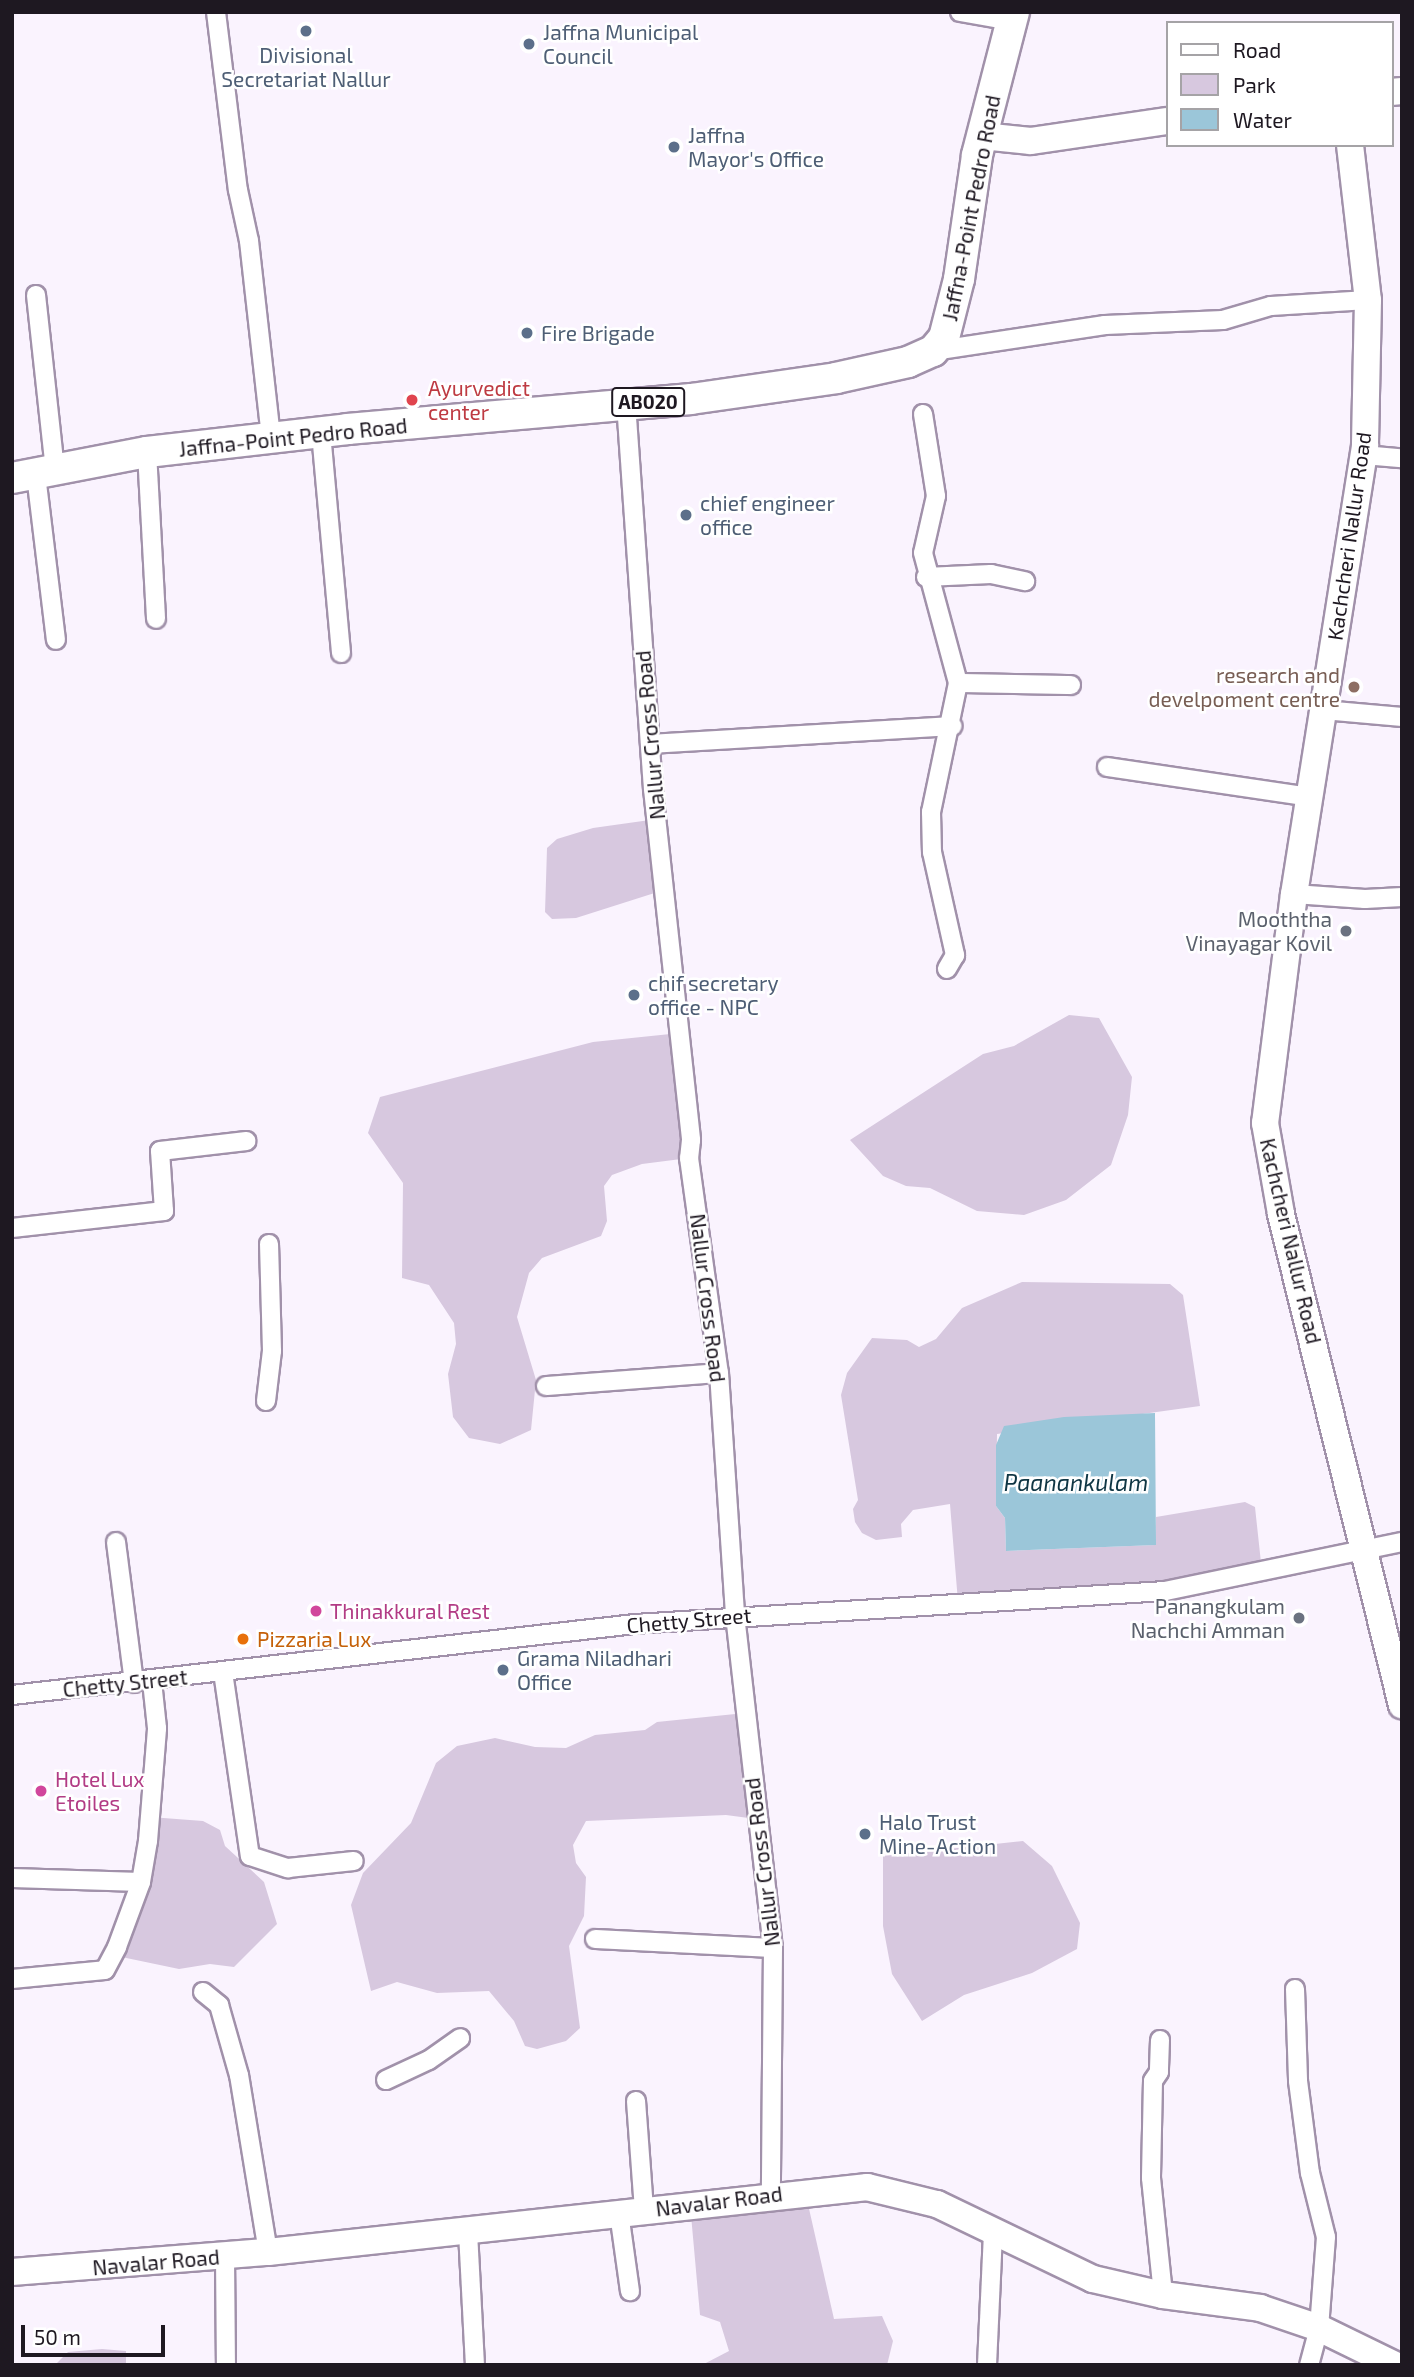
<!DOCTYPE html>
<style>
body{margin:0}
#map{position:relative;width:1414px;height:2377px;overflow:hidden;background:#faf3fe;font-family:"Exo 2",sans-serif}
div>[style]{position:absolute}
.green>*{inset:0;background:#d7c8df}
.water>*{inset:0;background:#9bc6d9}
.roads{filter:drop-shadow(2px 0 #a191aa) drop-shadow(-2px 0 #a191aa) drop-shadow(0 2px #a191aa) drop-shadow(0 -2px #a191aa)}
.street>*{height:18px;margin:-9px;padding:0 9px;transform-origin:9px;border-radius:9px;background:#fff}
.secondary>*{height:26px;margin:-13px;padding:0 13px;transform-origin:13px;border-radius:13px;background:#fff}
.primary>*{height:30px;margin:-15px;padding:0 15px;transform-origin:15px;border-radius:15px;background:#fff}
.dots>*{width:19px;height:19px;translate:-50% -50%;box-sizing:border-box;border:4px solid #fff;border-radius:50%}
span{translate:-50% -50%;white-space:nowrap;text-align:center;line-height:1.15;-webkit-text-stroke:5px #fff;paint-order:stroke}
.shield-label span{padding:2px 5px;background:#fff;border:2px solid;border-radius:5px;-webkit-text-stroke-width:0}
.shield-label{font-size:19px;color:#1e1821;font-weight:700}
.service-label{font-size:21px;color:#4e5e75}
.left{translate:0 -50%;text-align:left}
.street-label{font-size:21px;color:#1e1821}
.health-label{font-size:21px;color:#be3a42}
.education-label{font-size:21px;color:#785e54}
.right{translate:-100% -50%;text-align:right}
.worship-label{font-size:21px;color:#5b616d}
.hotel-label{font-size:21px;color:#b23c85}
.food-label{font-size:21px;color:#c56008}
.water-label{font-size:23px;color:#0f3644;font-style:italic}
.frame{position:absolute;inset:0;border:14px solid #1e1821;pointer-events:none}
.legend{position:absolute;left:1166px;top:21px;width:228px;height:126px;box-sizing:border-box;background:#fff;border:2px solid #a5a3a6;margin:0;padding:9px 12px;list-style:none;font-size:21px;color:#1e1821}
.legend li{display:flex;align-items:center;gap:14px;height:35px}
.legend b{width:35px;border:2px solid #a5a3a6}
.scale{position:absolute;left:21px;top:2325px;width:144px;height:32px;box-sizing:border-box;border:4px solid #1e1821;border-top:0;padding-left:9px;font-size:21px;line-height:24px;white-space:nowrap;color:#1e1821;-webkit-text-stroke:5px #fff;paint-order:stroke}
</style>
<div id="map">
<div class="green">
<div style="clip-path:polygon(657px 819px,664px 890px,576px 918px,552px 919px,545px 912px,547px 848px,557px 839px,593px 828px)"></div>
<div style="clip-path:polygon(1069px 1015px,1099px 1018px,1132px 1077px,1128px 1115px,1111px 1165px,1066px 1200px,1024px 1215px,977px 1211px,930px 1188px,906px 1186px,883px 1176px,850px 1140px,983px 1054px,1014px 1046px)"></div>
<div style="clip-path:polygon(680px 1033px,689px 1158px,642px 1164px,612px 1175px,604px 1186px,607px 1221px,601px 1236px,542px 1258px,529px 1273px,517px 1317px,536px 1380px,531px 1430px,500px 1444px,469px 1438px,453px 1417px,448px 1374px,456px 1344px,454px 1323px,429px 1285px,402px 1278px,403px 1183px,368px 1133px,380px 1097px,593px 1042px)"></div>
<div style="clip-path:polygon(1022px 1282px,1170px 1284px,1183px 1295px,1200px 1406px,997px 1434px,996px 1506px,1005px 1518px,1006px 1551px,1155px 1545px,1156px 1517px,1245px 1502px,1255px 1507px,1262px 1572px,1210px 1583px,958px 1602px,950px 1504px,913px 1510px,901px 1524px,902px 1537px,876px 1540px,862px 1533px,855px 1522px,853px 1509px,858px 1500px,841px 1395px,847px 1373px,872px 1338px,907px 1340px,919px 1347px,936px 1339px,962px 1308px)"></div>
<div style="clip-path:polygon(745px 1713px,756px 1819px,726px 1815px,586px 1821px,573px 1845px,576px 1863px,586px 1877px,584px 1916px,569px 1946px,580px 2028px,566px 2041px,537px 2049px,525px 2046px,514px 2021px,489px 1991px,437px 1993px,397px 1982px,371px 1991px,351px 1905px,363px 1873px,411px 1823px,436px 1763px,457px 1746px,495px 1738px,535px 1747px,566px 1748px,595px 1735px,645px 1730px,657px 1722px)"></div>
<div style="clip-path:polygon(150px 1817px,203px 1821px,220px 1830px,225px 1846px,264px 1882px,277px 1924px,234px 1967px,210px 1964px,179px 1969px,112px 1955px)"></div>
<div style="clip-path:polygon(1023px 1841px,1052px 1866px,1080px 1923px,1077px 1949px,1032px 1973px,964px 1995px,922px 2021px,892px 1974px,883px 1926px,883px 1856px)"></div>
<div style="clip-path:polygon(805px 2191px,834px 2319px,882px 2316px,893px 2341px,887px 2365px,702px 2365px,729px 2351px,720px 2322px,700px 2315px,690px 2204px)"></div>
<div style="clip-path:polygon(102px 2349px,126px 2351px,126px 2365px,55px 2365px,68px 2352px)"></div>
</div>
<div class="water">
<div style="clip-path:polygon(1155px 1413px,1156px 1545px,1006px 1551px,1005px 1518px,996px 1506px,996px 1445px,1004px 1426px,1064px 1417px)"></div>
</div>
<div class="roads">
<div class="street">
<div style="left:216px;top:12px;width:179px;rotate:83deg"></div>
<div style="left:238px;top:190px;width:52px;rotate:77.8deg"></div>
<div style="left:249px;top:241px;width:198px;rotate:83.6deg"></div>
<div style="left:960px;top:12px;width:53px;rotate:9.8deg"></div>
<div style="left:36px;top:295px;width:177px;rotate:83.8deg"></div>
<div style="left:933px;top:351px;width:174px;rotate:-8.6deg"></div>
<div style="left:1105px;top:325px;width:118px;rotate:-2.4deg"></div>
<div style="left:1223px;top:320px;width:50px;rotate:-16.3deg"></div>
<div style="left:1271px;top:306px;width:97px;rotate:-3.5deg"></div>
<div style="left:626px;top:403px;width:387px;rotate:86deg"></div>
<div style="left:653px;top:789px;width:353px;rotate:83.8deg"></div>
<div style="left:691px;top:1140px;width:18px;rotate:96deg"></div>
<div style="left:689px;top:1158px;width:217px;rotate:82.1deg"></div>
<div style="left:719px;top:1373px;width:243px;rotate:86.2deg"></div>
<div style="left:735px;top:1615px;width:335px;rotate:83.5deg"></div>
<div style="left:773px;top:1948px;width:246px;rotate:90.5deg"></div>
<div style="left:923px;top:414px;width:83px;rotate:81deg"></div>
<div style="left:936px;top:496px;width:58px;rotate:102.8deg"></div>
<div style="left:923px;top:553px;width:135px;rotate:74.9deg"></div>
<div style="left:958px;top:683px;width:132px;rotate:101.8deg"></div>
<div style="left:931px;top:812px;width:40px;rotate:88.6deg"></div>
<div style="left:932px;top:852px;width:106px;rotate:77.4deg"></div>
<div style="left:955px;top:955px;width:16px;rotate:120deg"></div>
<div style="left:321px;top:433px;width:221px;rotate:84.8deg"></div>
<div style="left:147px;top:452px;width:167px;rotate:86.9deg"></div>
<div style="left:1364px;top:455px;width:38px;rotate:5deg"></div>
<div style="left:36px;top:475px;width:166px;rotate:83.1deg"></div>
<div style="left:926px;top:577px;width:65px;rotate:-2.6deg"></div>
<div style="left:991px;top:574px;width:35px;rotate:12deg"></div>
<div style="left:958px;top:683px;width:113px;rotate:1deg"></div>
<div style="left:1324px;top:710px;width:78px;rotate:5.1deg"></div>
<div style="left:650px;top:744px;width:303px;rotate:-3.4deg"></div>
<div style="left:1107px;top:767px;width:206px;rotate:8.4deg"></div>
<div style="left:1294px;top:894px;width:71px;rotate:4deg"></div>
<div style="left:1365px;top:899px;width:37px;rotate:-3deg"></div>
<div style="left:12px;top:1228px;width:153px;rotate:-6.4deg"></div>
<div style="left:164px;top:1211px;width:60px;rotate:-93.8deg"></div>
<div style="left:160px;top:1151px;width:87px;rotate:-6.6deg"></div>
<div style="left:546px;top:1386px;width:173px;rotate:-4.3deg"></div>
<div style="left:266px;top:1401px;width:50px;rotate:-83.2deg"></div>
<div style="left:272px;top:1351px;width:107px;rotate:-91.6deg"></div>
<div style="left:116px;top:1542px;width:142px;rotate:82.7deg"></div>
<div style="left:223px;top:1672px;width:186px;rotate:81.7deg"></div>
<div style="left:250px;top:1856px;width:40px;rotate:18deg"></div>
<div style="left:288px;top:1868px;width:66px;rotate:-6.1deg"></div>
<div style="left:12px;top:1695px;width:627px;rotate:-6.5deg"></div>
<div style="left:635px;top:1624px;width:531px;rotate:-3.56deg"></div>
<div style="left:1165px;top:1591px;width:242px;rotate:-11.7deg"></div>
<div style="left:12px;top:1878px;width:129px;rotate:1.8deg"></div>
<div style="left:595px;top:1939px;width:178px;rotate:2.9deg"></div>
<div style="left:12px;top:1979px;width:93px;rotate:-5.5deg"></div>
<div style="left:105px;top:1970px;width:26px;rotate:-62deg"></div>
<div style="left:117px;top:1947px;width:69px;rotate:-69.7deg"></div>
<div style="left:141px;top:1882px;width:42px;rotate:-80.3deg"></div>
<div style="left:148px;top:1841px;width:113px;rotate:-85.4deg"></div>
<div style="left:157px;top:1728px;width:47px;rotate:-96.1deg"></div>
<div style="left:1295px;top:1989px;width:92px;rotate:88.1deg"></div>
<div style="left:1298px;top:2081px;width:93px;rotate:82.6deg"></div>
<div style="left:1310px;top:2173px;width:66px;rotate:76deg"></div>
<div style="left:1326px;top:2237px;width:91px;rotate:94.4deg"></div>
<div style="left:1319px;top:2328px;width:38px;rotate:105deg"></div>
<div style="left:203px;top:1992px;width:21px;rotate:39deg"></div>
<div style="left:219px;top:2005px;width:73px;rotate:74.1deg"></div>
<div style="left:239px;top:2075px;width:179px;rotate:80.7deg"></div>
<div style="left:1160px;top:2040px;width:32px;rotate:92deg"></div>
<div style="left:1159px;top:2072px;width:11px;rotate:124deg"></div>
<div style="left:1153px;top:2081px;width:97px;rotate:91.2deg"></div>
<div style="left:1151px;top:2178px;width:118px;rotate:84.1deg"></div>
<div style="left:386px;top:2080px;width:47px;rotate:-24.9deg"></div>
<div style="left:429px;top:2060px;width:38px;rotate:-35deg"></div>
<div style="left:636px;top:2101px;width:109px;rotate:85.8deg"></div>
<div style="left:619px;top:2213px;width:79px;rotate:82deg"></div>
<div style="left:468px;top:2232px;width:133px;rotate:87deg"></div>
<div style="left:225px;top:2256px;width:109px;rotate:89.5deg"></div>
<div style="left:987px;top:2365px;width:131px;rotate:-87.4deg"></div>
</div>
<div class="secondary">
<div style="left:1391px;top:92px;width:11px;rotate:-5deg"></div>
<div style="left:982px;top:136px;width:49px;rotate:5.8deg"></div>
<div style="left:1031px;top:141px;width:137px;rotate:-8.4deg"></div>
<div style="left:1350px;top:145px;width:156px;rotate:83.4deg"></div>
<div style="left:1368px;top:300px;width:146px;rotate:91.2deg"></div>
<div style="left:1365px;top:446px;width:454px;rotate:99deg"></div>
<div style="left:1294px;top:894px;width:231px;rotate:97.2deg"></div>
<div style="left:1265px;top:1123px;width:92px;rotate:80deg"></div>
<div style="left:1281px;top:1214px;width:506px;rotate:76.16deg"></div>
<div style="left:12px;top:2272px;width:257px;rotate:-4.5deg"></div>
<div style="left:268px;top:2252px;width:603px;rotate:-6.19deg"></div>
<div style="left:867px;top:2187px;width:72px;rotate:13.7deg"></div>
<div style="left:937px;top:2204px;width:173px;rotate:25.7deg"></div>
<div style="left:1093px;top:2279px;width:72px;rotate:12.9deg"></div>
<div style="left:1163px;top:2295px;width:98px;rotate:7.6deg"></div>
<div style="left:1260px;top:2308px;width:62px;rotate:18.7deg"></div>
<div style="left:1319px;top:2328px;width:85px;rotate:26deg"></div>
</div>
<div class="primary">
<div style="left:12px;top:478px;width:137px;rotate:-10.9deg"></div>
<div style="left:147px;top:452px;width:202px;rotate:-6.5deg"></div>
<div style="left:348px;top:429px;width:344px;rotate:-5deg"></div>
<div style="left:691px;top:399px;width:147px;rotate:-8.2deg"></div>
<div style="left:836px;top:378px;width:74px;rotate:-12.5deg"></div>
<div style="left:908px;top:362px;width:27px;rotate:-24deg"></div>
<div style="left:933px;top:351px;width:17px;rotate:-50deg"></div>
<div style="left:944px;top:338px;width:61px;rotate:-75.7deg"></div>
<div style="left:959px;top:279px;width:125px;rotate:-81.7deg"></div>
<div style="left:977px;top:155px;width:148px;rotate:-75.5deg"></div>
</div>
</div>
<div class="dots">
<div style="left:306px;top:31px;background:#5c6f8a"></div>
<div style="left:529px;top:44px;background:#5c6f8a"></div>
<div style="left:674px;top:147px;background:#5c6f8a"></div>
<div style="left:527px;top:333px;background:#5c6f8a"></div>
<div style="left:412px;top:400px;background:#e0444e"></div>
<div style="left:686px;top:515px;background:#5c6f8a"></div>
<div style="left:1354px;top:687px;background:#8d6e63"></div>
<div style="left:1346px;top:931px;background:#6b7280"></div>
<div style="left:634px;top:995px;background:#5c6f8a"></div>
<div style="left:316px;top:1611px;background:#d1479c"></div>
<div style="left:1299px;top:1618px;background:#6b7280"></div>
<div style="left:243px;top:1639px;background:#e8710a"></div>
<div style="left:503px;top:1670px;background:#5c6f8a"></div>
<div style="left:41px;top:1791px;background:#d1479c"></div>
<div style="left:865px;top:1834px;background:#5c6f8a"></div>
</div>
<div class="shield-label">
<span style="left:648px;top:402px">AB020</span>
</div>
<div class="service-label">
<span class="left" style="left:543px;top:44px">Jaffna Municipal<br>Council</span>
<span style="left:306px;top:67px">Divisional<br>Secretariat Nallur</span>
<span class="left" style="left:688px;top:147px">Jaffna<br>Mayor's Office</span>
<span class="left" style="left:541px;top:333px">Fire Brigade</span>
<span class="left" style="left:700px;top:515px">chief engineer<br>office</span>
<span class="left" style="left:648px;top:995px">chif secretary<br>office - NPC</span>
<span class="left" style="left:517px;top:1670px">Grama Niladhari<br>Office</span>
<span class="left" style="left:879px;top:1834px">Halo Trust<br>Mine-Action</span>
</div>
<div class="street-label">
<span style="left:971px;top:208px;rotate:-79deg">Jaffna-Point Pedro Road</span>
<span style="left:293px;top:437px;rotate:-6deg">Jaffna-Point Pedro Road</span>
<span style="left:1349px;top:536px;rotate:-82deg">Kachcheri Nallur Road</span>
<span style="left:650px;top:735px;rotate:-95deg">Nallur Cross Road</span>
<span style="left:1291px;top:1241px;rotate:77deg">Kachcheri Nallur Road</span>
<span style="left:708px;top:1298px;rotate:83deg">Nallur Cross Road</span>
<span style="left:689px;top:1620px;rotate:-5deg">Chetty Street</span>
<span style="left:125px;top:1683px;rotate:-6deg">Chetty Street</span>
<span style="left:762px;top:1862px;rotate:-97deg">Nallur Cross Road</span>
<span style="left:719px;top:2201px;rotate:-7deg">Navalar Road</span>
<span style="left:156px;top:2262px;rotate:-5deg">Navalar Road</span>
</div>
<div class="health-label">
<span class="left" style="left:428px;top:400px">Ayurvedict<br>center</span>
</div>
<div class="education-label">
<span class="right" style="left:1340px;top:687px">research and<br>develpoment centre</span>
</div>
<div class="worship-label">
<span class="right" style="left:1332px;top:931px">Mooththa<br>Vinayagar Kovil</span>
<span class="right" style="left:1285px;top:1618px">Panangkulam<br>Nachchi Amman</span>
</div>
<div class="hotel-label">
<span class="left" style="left:330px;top:1611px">Thinakkural Rest</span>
<span class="left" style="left:55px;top:1791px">Hotel Lux<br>Etoiles</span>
</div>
<div class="food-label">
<span class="left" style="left:257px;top:1639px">Pizzaria Lux</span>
</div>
<div class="water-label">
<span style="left:1076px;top:1482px">Paanankulam</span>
</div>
<div class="frame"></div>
<ul class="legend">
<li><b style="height:9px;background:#fff"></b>Road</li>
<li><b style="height:19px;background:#d7c8df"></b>Park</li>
<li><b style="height:19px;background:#9bc6d9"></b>Water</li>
</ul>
<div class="scale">50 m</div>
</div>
